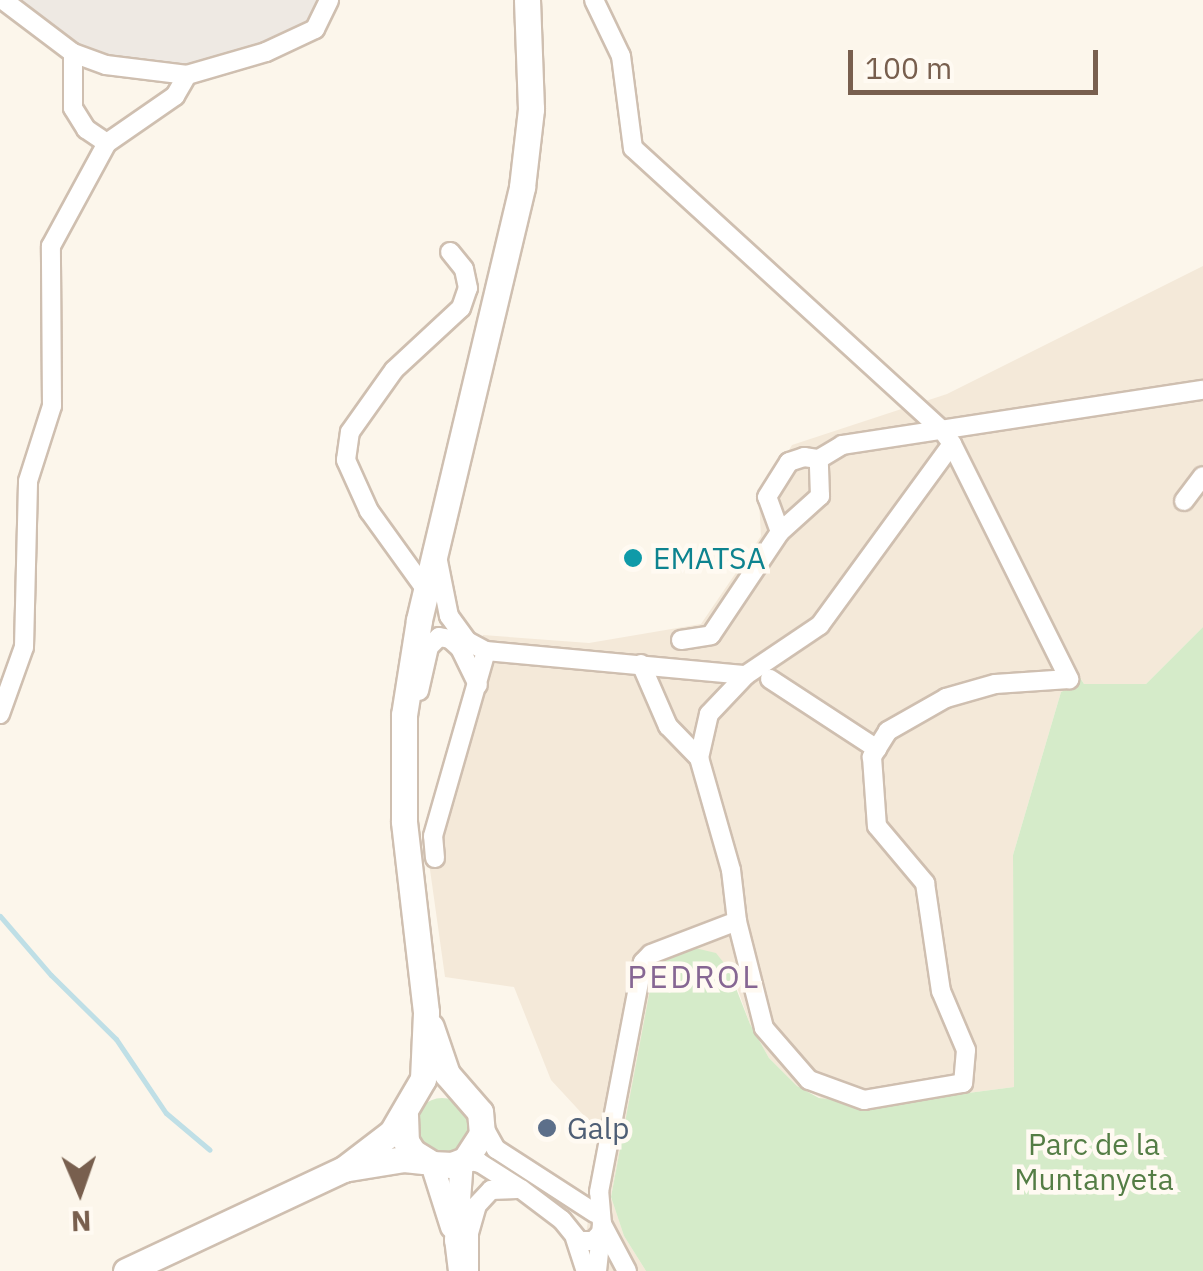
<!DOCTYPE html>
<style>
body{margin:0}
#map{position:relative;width:1203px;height:1271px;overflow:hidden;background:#fcf6eb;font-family:"IBM Plex Sans",sans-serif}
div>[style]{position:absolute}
.residential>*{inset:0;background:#f4e9d9}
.industrial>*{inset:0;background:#eee9e3}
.green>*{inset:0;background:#d5ebc9}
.round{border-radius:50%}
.stream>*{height:5px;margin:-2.5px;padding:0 2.5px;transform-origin:2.5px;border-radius:2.5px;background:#bfdfe6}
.roads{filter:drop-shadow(2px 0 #cfbfb0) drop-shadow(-2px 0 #cfbfb0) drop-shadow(0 2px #cfbfb0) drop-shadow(0 -2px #cfbfb0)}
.minor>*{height:18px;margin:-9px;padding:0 9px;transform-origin:9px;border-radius:9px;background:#fff}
.tertiary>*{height:22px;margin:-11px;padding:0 11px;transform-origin:11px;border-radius:11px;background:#fff}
.secondary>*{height:25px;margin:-12.5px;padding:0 12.5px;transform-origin:12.5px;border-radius:12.5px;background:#fff}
.dots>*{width:28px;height:28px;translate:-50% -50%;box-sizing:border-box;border:5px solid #fffaf2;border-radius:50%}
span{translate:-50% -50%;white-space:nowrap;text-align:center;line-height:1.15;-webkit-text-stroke:9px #fffaf2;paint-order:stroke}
.culture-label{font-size:30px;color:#0d838f}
.left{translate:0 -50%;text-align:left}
.service-label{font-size:30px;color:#4e5e75}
.park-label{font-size:30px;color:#547d45}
.neighbourhood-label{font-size:32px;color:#866693;letter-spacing:2.5px}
.north{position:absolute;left:30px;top:1141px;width:100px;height:100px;-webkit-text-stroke:8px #fffaf2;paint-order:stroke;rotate:178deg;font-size:28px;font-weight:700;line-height:40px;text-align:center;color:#785f4e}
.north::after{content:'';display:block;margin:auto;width:35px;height:45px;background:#785f4e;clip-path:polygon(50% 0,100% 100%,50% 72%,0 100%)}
.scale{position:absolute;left:848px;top:50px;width:250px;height:45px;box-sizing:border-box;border:5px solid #785f4e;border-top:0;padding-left:12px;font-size:30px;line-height:35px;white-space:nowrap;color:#785f4e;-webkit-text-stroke:8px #fffaf2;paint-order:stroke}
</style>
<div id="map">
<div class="residential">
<div style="clip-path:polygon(1203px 266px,1203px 627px,1146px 684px,1084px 684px,1080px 677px,1071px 689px,1061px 692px,1013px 855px,1014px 1087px,876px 1105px,829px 1102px,797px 1086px,769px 1058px,750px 1024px,734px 979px,655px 973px,611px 1197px,624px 1236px,646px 1271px,581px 1271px,600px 1133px,551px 1080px,514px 987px,445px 977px,426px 841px,483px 635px,589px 643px,701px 624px,761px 536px,759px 501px,792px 445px,947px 394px)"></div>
</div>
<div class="industrial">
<div style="clip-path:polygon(10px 0,322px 0,313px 19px,288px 37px,192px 66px,147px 68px,84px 51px)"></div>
</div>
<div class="green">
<div style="clip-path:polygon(1203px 627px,1203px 1271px,646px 1271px,624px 1236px,611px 1197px,652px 979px,662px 962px,695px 948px,716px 953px,728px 968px,750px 1024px,769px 1058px,797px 1086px,819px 1098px,876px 1105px,1014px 1087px,1013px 855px,1061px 692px,1074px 686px,1079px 676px,1084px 684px,1146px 684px)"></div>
<div class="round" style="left:414px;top:1098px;width:56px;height:56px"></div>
</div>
<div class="stream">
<div style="left:0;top:916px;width:78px;rotate:49.2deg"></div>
<div style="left:51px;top:975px;width:91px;rotate:44.6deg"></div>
<div style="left:116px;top:1039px;width:89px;rotate:56deg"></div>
<div style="left:166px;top:1113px;width:57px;rotate:40.1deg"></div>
</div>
<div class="roads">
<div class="minor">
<div style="left:3px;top:0;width:88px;rotate:37.1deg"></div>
<div style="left:73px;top:53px;width:35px;rotate:20deg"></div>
<div style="left:106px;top:65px;width:82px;rotate:7deg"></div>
<div style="left:594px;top:0;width:62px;rotate:64.3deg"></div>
<div style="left:621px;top:56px;width:93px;rotate:82.6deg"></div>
<div style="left:633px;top:148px;width:418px;rotate:42.4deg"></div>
<div style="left:942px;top:430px;width:17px;rotate:54deg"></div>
<div style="left:952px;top:444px;width:263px;rotate:63.5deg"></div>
<div style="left:1069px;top:679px;width:74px;rotate:176.1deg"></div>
<div style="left:995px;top:684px;width:51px;rotate:164.1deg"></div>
<div style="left:946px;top:698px;width:67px;rotate:150.4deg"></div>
<div style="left:888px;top:731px;width:31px;rotate:122deg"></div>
<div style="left:872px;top:757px;width:69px;rotate:85.9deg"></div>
<div style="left:877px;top:826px;width:75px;rotate:49.9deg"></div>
<div style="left:925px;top:883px;width:109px;rotate:81.6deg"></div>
<div style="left:941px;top:991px;width:64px;rotate:67deg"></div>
<div style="left:966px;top:1050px;width:33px;rotate:95deg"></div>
<div style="left:963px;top:1083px;width:100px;rotate:170.3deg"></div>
<div style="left:864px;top:1100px;width:59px;rotate:-160deg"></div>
<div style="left:809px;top:1080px;width:69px;rotate:-130.9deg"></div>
<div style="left:764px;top:1028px;width:110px;rotate:-104.2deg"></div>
<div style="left:737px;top:921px;width:51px;rotate:-96.7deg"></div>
<div style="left:731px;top:870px;width:116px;rotate:-105.9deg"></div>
<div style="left:699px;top:758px;width:45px;rotate:-77.2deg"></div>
<div style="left:709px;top:714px;width:54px;rotate:-46.5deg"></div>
<div style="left:746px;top:675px;width:89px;rotate:-34deg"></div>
<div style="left:820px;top:625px;width:224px;rotate:-53.9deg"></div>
<div style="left:73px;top:53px;width:55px;rotate:90deg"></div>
<div style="left:73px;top:108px;width:25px;rotate:58deg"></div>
<div style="left:86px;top:129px;width:25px;rotate:34deg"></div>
<div style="left:1184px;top:501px;width:31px;rotate:-53deg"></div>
<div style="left:780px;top:532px;width:37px;rotate:-110deg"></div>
<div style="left:767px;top:497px;width:41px;rotate:-57.8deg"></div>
<div style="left:789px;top:462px;width:16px;rotate:-18deg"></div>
<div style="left:804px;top:457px;width:15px;rotate:8deg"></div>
<div style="left:438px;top:561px;width:56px;rotate:78.7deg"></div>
<div style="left:449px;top:616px;width:31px;rotate:54deg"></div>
<div style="left:467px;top:641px;width:21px;rotate:28deg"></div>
<div style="left:486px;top:651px;width:261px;rotate:5.3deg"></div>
<div style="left:426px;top:590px;width:97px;rotate:-125.8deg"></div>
<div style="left:369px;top:511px;width:56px;rotate:-114.3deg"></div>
<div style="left:346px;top:460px;width:28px;rotate:-82deg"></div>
<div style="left:350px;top:432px;width:76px;rotate:-54.6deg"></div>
<div style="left:394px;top:370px;width:91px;rotate:-42.8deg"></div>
<div style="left:461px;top:308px;width:21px;rotate:-71deg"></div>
<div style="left:468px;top:288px;width:19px;rotate:-102deg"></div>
<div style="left:464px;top:269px;width:22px;rotate:-129deg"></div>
<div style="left:681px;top:640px;width:30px;rotate:-9deg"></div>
<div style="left:711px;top:635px;width:124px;rotate:-56.2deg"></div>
<div style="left:780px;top:532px;width:54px;rotate:-42deg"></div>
<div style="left:820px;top:496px;width:37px;rotate:-92deg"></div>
<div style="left:819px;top:459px;width:27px;rotate:-31deg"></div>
<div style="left:842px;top:445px;width:365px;rotate:-8.7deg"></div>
<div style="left:641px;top:664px;width:68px;rotate:66.5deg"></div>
<div style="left:668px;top:726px;width:45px;rotate:45.9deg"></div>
<div style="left:770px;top:679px;width:128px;rotate:33.2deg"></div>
<div style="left:419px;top:691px;width:45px;rotate:-77.2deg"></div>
<div style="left:429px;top:647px;width:14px;rotate:-45deg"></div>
<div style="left:439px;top:637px;width:11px;rotate:10deg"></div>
<div style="left:450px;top:639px;width:13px;rotate:42deg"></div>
<div style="left:460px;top:648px;width:41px;rotate:64.1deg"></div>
<div style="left:0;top:714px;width:71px;rotate:-70.3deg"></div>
<div style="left:24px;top:647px;width:166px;rotate:-88.6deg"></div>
<div style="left:28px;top:481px;width:79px;rotate:-72.3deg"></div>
<div style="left:52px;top:406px;width:160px;rotate:-90.4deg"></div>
<div style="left:51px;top:246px;width:117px;rotate:-61.5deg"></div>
<div style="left:107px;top:143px;width:83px;rotate:-34.7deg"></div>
<div style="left:175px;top:96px;width:24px;rotate:-60deg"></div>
<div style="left:187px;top:75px;width:82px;rotate:-16.2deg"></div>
<div style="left:266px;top:52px;width:54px;rotate:-25.1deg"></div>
<div style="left:315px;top:29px;width:32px;rotate:-64deg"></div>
<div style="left:435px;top:858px;width:22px;rotate:-95deg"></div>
<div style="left:433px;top:836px;width:192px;rotate:-74deg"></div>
<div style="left:482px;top:1124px;width:29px;rotate:61deg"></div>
<div style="left:496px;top:1149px;width:118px;rotate:32.9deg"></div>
<div style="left:465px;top:1160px;width:15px;rotate:11deg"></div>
<div style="left:480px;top:1163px;width:49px;rotate:32.4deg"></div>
<div style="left:521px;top:1189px;width:51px;rotate:37.1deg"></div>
<div style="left:562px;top:1220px;width:27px;rotate:51deg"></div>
<div style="left:579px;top:1241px;width:14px"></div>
<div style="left:593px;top:1241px;width:10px;rotate:-45deg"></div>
<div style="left:602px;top:1224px;width:53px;rotate:62deg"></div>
<div style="left:575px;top:1238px;width:35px;rotate:72deg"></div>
<div style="left:469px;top:1271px;width:38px;rotate:-90deg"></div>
<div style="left:469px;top:1233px;width:29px;rotate:-74deg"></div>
<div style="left:477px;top:1205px;width:21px;rotate:-47deg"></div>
<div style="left:491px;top:1190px;width:26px;rotate:-2deg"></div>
<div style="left:597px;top:1271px;width:47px;rotate:-83.9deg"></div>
<div style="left:602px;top:1224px;width:32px;rotate:-95deg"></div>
<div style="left:599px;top:1192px;width:234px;rotate:-79.2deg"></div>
<div style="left:643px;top:962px;width:11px;rotate:-45deg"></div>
<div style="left:651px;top:954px;width:92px;rotate:-21deg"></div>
</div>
<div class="tertiary">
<div style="left:432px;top:1164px;width:66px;rotate:72.4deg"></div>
<div style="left:460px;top:1271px;width:31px;rotate:-97deg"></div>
<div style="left:456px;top:1240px;width:79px;rotate:-85.7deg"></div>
</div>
<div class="secondary">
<div style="left:405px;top:1115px;width:26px;rotate:88deg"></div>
<div style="left:406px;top:1141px;width:13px;rotate:58deg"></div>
<div style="left:413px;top:1152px;width:22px;rotate:32deg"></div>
<div style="left:432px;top:1164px;width:20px;rotate:3deg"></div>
<div style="left:452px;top:1165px;width:14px;rotate:-21deg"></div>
<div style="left:465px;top:1160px;width:31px;rotate:-57deg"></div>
<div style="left:482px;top:1134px;width:22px;rotate:-95deg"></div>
<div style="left:480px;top:1112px;width:50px;rotate:-131deg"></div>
<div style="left:447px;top:1074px;width:50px;rotate:-108.8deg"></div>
<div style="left:349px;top:1168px;width:56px;rotate:-9.3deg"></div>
<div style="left:404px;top:1159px;width:19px;rotate:6deg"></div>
<div style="left:126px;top:1271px;width:241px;rotate:-25.1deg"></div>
<div style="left:344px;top:1169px;width:61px;rotate:-37.6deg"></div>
<div style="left:392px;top:1132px;width:61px;rotate:-59.7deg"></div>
<div style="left:423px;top:1079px;width:67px;rotate:-87.4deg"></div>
<div style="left:426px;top:1012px;width:192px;rotate:-96.6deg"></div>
<div style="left:404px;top:821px;width:106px;rotate:-90deg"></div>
<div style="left:404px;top:715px;width:96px;rotate:-81deg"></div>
<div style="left:419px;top:620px;width:445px;rotate:-76.6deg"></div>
<div style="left:522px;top:187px;width:79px;rotate:-83.4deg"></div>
<div style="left:531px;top:109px;width:109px;rotate:-92.1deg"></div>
</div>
</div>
<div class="dots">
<div style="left:633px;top:558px;background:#0f9aa8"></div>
<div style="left:547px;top:1128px;background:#5c6f8a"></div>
</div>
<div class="culture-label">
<span class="left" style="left:653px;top:558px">EMATSA</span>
</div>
<div class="service-label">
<span class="left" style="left:567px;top:1128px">Galp</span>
</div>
<div class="park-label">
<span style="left:1094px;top:1161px">Parc de la<br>Muntanyeta</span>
</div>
<div class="neighbourhood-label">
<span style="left:694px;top:976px">PEDROL</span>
</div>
<div class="north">N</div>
<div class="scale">100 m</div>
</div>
